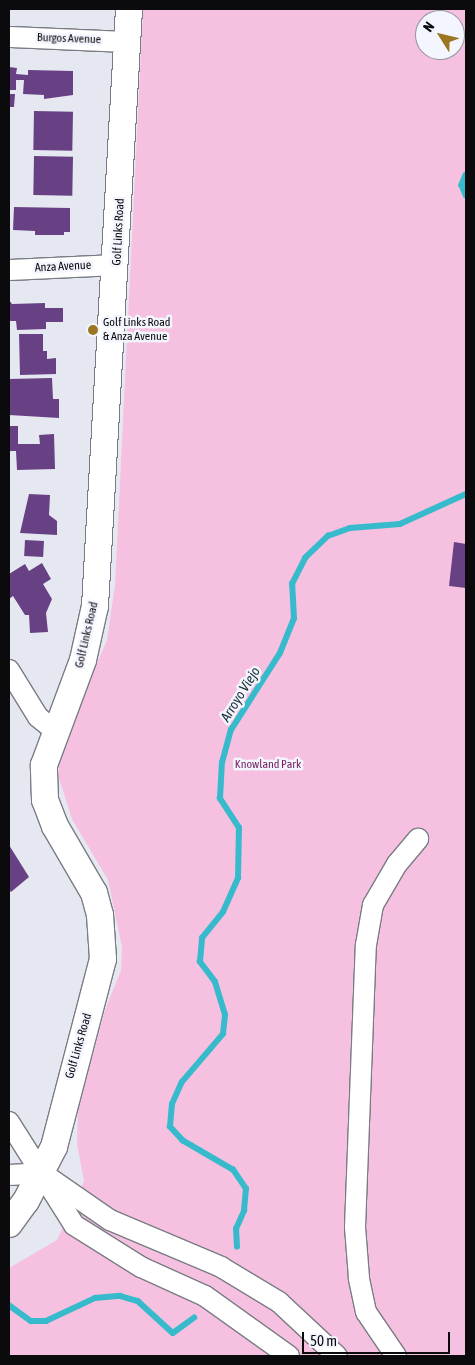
<!DOCTYPE html>
<style>
body{margin:0}
#map{position:relative;width:475px;height:1365px;overflow:hidden;background:#e6e8f1;font-family:"Asap Condensed",sans-serif}
div>[style]{position:absolute}
.green>*{inset:0;background:#f6c1e0}
.stream>*{height:5.5px;margin:-2.75px;padding:0 2.75px;transform-origin:2.75px;border-radius:2.75px;background:#37bacb}
.building>*{inset:0;background:#674184;transform-origin:0 0}
.roads{filter:drop-shadow(1px 0 #7a7c84) drop-shadow(-1px 0 #7a7c84) drop-shadow(0 1px #7a7c84) drop-shadow(0 -1px #7a7c84)}
.minor>*{height:20px;margin:-10px;padding:0 10px;transform-origin:10px;border-radius:10px;background:#fff}
.major>*{height:26px;margin:-13px;padding:0 13px;transform-origin:13px;border-radius:13px;background:#fff}
.dots>*{width:14px;height:14px;translate:-50% -50%;box-sizing:border-box;border:2px solid #f3f5ff;border-radius:50%}
span{translate:-50% -50%;white-space:nowrap;text-align:center;line-height:1.15;-webkit-text-stroke:5px #f3f5ff;paint-order:stroke}
.street-label{font-size:12px;color:#0b0b0e}
.poi-label{font-size:12px;color:#0b0b0e}
.left{translate:0 -50%;text-align:left}
.park-label{font-size:12px;color:#781e5d}
.water-label{font-size:14px;color:#1b3034;font-style:italic}
.frame{position:absolute;inset:0;border:10px solid #0b0b0e;pointer-events:none}
.north{position:absolute;left:415px;top:10px;width:50px;height:50px;box-sizing:border-box;background:#f3f5ff;border:1px solid #96979f;border-radius:50%;rotate:306deg;font-size:14px;font-weight:700;line-height:20px;text-align:center;color:#0b0b0e}
.north::after{content:'';display:block;margin:auto;width:18px;height:22px;background:#9b7520;clip-path:polygon(50% 0,100% 100%,50% 72%,0 100%)}
.scale{position:absolute;left:302px;top:1332px;width:148px;height:22px;box-sizing:border-box;border:2px solid #0b0b0e;border-top:0;padding-left:6px;font-size:15px;line-height:18px;white-space:nowrap;color:#0b0b0e;-webkit-text-stroke:4px #f3f5ff;paint-order:stroke}
</style>
<div id="map">
<div class="green">
<div style="clip-path:polygon(evenodd,143px 9px,466px 9px,466px 1356px,9px 1356px,9px 1268px,57px 1240px,84px 1181px,77px 1144px,78px 1110px,105px 1010px,121px 970px,122px 947px,108px 880px,72px 819px,58px 775px,61px 748px,107px 640px,115px 585px,143px 9px,425px 20px,455px 20px,455px 50px,425px 50px,425px 20px)"></div>
</div>
<div class="stream">
<div style="left:466px;top:175px;width:11px;rotate:112deg"></div>
<div style="left:462px;top:185px;width:11px;rotate:68deg"></div>
<div style="left:237px;top:1247px;width:18px;rotate:-93deg"></div>
<div style="left:236px;top:1229px;width:20px;rotate:-66deg"></div>
<div style="left:244px;top:1211px;width:22px;rotate:-85deg"></div>
<div style="left:246px;top:1189px;width:23px;rotate:-124deg"></div>
<div style="left:233px;top:1170px;width:58px;rotate:-149.9deg"></div>
<div style="left:183px;top:1141px;width:19px;rotate:-133deg"></div>
<div style="left:170px;top:1127px;width:23px;rotate:-85deg"></div>
<div style="left:172px;top:1104px;width:24px;rotate:-66deg"></div>
<div style="left:182px;top:1082px;width:63px;rotate:-49.5deg"></div>
<div style="left:223px;top:1034px;width:19px;rotate:-84deg"></div>
<div style="left:225px;top:1015px;width:34px;rotate:-107deg"></div>
<div style="left:215px;top:982px;width:25px;rotate:-127deg"></div>
<div style="left:200px;top:962px;width:24px;rotate:-85deg"></div>
<div style="left:202px;top:938px;width:33px;rotate:-51deg"></div>
<div style="left:223px;top:912px;width:37px;rotate:-66deg"></div>
<div style="left:238px;top:878px;width:50px;rotate:-88.9deg"></div>
<div style="left:239px;top:828px;width:35px;rotate:-123deg"></div>
<div style="left:220px;top:799px;width:36px;rotate:-87deg"></div>
<div style="left:222px;top:763px;width:34px;rotate:-75deg"></div>
<div style="left:231px;top:730px;width:91px;rotate:-57.5deg"></div>
<div style="left:280px;top:653px;width:37px;rotate:-68deg"></div>
<div style="left:294px;top:619px;width:35px;rotate:-93deg"></div>
<div style="left:292px;top:584px;width:29px;rotate:-63deg"></div>
<div style="left:305px;top:558px;width:32px;rotate:-44deg"></div>
<div style="left:328px;top:536px;width:23px;rotate:-20deg"></div>
<div style="left:350px;top:528px;width:50px;rotate:-4.6deg"></div>
<div style="left:400px;top:524px;width:72px;rotate:-24.4deg"></div>
<div style="left:9px;top:1305px;width:27px;rotate:36deg"></div>
<div style="left:31px;top:1321px;width:15px"></div>
<div style="left:46px;top:1321px;width:54px;rotate:-25.1deg"></div>
<div style="left:95px;top:1298px;width:25px;rotate:-5deg"></div>
<div style="left:120px;top:1296px;width:19px;rotate:16deg"></div>
<div style="left:138px;top:1301px;width:47px;rotate:42.4deg"></div>
<div style="left:173px;top:1333px;width:26px;rotate:-36deg"></div>
</div>
<div class="building">
<div style="clip-path:polygon(9px 67px,17px 68px,16px 74px,28px 75px,28px 70px,73px 71px,73px 95px,44px 99px,44px 95px,23px 94px,24px 80px,16px 80px,16px 90px,9px 90px)"></div>
<div style="clip-path:polygon(9px 94px,15px 94px,14px 107px,9px 107px)"></div>
<div style="left:34px;top:111px;width:39px;height:39px;rotate:1deg"></div>
<div style="left:34px;top:156px;width:39px;height:39px;rotate:1deg"></div>
<div style="clip-path:polygon(14px 207px,70px 208px,70px 232px,64px 232px,64px 235px,35px 235px,35px 231px,13px 230px)"></div>
<div style="clip-path:polygon(9px 300px,12px 304px,45px 303px,45px 308px,63px 308px,63px 322px,46px 322px,46px 329px,17px 330px,16px 321px,9px 321px)"></div>
<div style="clip-path:polygon(19px 334px,43px 334px,43px 351px,47px 351px,47px 359px,56px 358px,56px 374px,20px 375px)"></div>
<div style="clip-path:polygon(52px 378px,53px 399px,59px 399px,59px 418px,9px 415px,9px 379px)"></div>
<div style="clip-path:polygon(9px 426px,18px 426px,18px 444px,40px 444px,39px 435px,54px 434px,55px 469px,17px 470px,16px 451px,9px 451px)"></div>
<div style="clip-path:polygon(29px 494px,50px 495px,49px 515px,57px 521px,57px 535px,20px 533px)"></div>
<div style="left:25px;top:540px;width:19px;height:16px;rotate:3deg"></div>
<div style="clip-path:polygon(454px 542px,466px 544px,466px 588px,449px 586px)"></div>
<div style="clip-path:polygon(42px 563px,51px 579px,43px 584px,52px 599px,46px 613px,48px 632px,30px 633px,29px 615px,25px 615px,13px 596px,9px 599px,9px 574px,25px 564px,29px 571px)"></div>
<div style="clip-path:polygon(9px 845px,29px 877px,11px 892px,9px 889px)"></div>
</div>
<div class="roads">
<div class="minor">
<div style="left:9px;top:37px;width:119px;rotate:2.4deg"></div>
<div style="left:9px;top:270px;width:108px;rotate:-2.7deg"></div>
<div style="left:9px;top:670px;width:55px;rotate:58.3deg"></div>
<div style="left:38px;top:717px;width:22px;rotate:39deg"></div>
<div style="left:9px;top:1122px;width:122px;rotate:57.7deg"></div>
<div style="left:74px;top:1225px;width:79px;rotate:32.1deg"></div>
<div style="left:141px;top:1267px;width:70px;rotate:24.4deg"></div>
<div style="left:205px;top:1296px;width:103px;rotate:35.5deg"></div>
<div style="left:9px;top:1175px;width:33px;rotate:-3deg"></div>
<div style="left:42px;top:1173px;width:83px;rotate:34.7deg"></div>
<div style="left:110px;top:1220px;width:121px;rotate:22.9deg"></div>
<div style="left:221px;top:1267px;width:68px;rotate:31.1deg"></div>
<div style="left:279px;top:1302px;width:79px;rotate:43deg"></div>
<div style="left:396px;top:1356px;width:53px;rotate:-124.3deg"></div>
<div style="left:366px;top:1312px;width:35px;rotate:-102deg"></div>
<div style="left:359px;top:1278px;width:51px;rotate:-94.5deg"></div>
<div style="left:355px;top:1227px;width:282px;rotate:-87.8deg"></div>
<div style="left:366px;top:945px;width:41px;rotate:-80.1deg"></div>
<div style="left:373px;top:905px;width:48px;rotate:-59.7deg"></div>
<div style="left:397px;top:864px;width:33px;rotate:-50deg"></div>
</div>
<div class="major">
<div style="left:9px;top:1224px;width:29px;rotate:-54deg"></div>
<div style="left:26px;top:1201px;width:61px;rotate:-62.6deg"></div>
<div style="left:54px;top:1147px;width:194px;rotate:-75.4deg"></div>
<div style="left:103px;top:959px;width:44px;rotate:-93.9deg"></div>
<div style="left:100px;top:915px;width:23px;rotate:-105deg"></div>
<div style="left:94px;top:893px;width:78px;rotate:-120.2deg"></div>
<div style="left:55px;top:826px;width:28px;rotate:-111deg"></div>
<div style="left:45px;top:800px;width:35px;rotate:-92deg"></div>
<div style="left:44px;top:765px;width:112px;rotate:-69.6deg"></div>
<div style="left:83px;top:660px;width:55px;rotate:-77.5deg"></div>
<div style="left:95px;top:606px;width:598px;rotate:-86.74deg"></div>
</div>
</div>
<div class="dots">
<div style="left:93px;top:330px;background:#9b7520"></div>
</div>
<div class="street-label">
<span style="left:69px;top:39px;rotate:2deg">Burgos Avenue</span>
<span style="left:119px;top:232px;rotate:-87deg">Golf Links Road</span>
<span style="left:63px;top:267px;rotate:-3deg">Anza Avenue</span>
<span style="left:87px;top:635px;rotate:-77deg">Golf Links Road</span>
<span style="left:79px;top:1046px;rotate:-74deg">Golf Links Road</span>
</div>
<div class="poi-label">
<span class="left" style="left:103px;top:330px">Golf Links Road<br>&amp; Anza Avenue</span>
</div>
<div class="park-label">
<span style="left:268px;top:765px">Knowland Park</span>
</div>
<div class="water-label">
<span style="left:240px;top:694px;rotate:-58deg">Arroyo Viejo</span>
</div>
<div class="frame"></div>
<div class="north">N</div>
<div class="scale">50 m</div>
</div>
